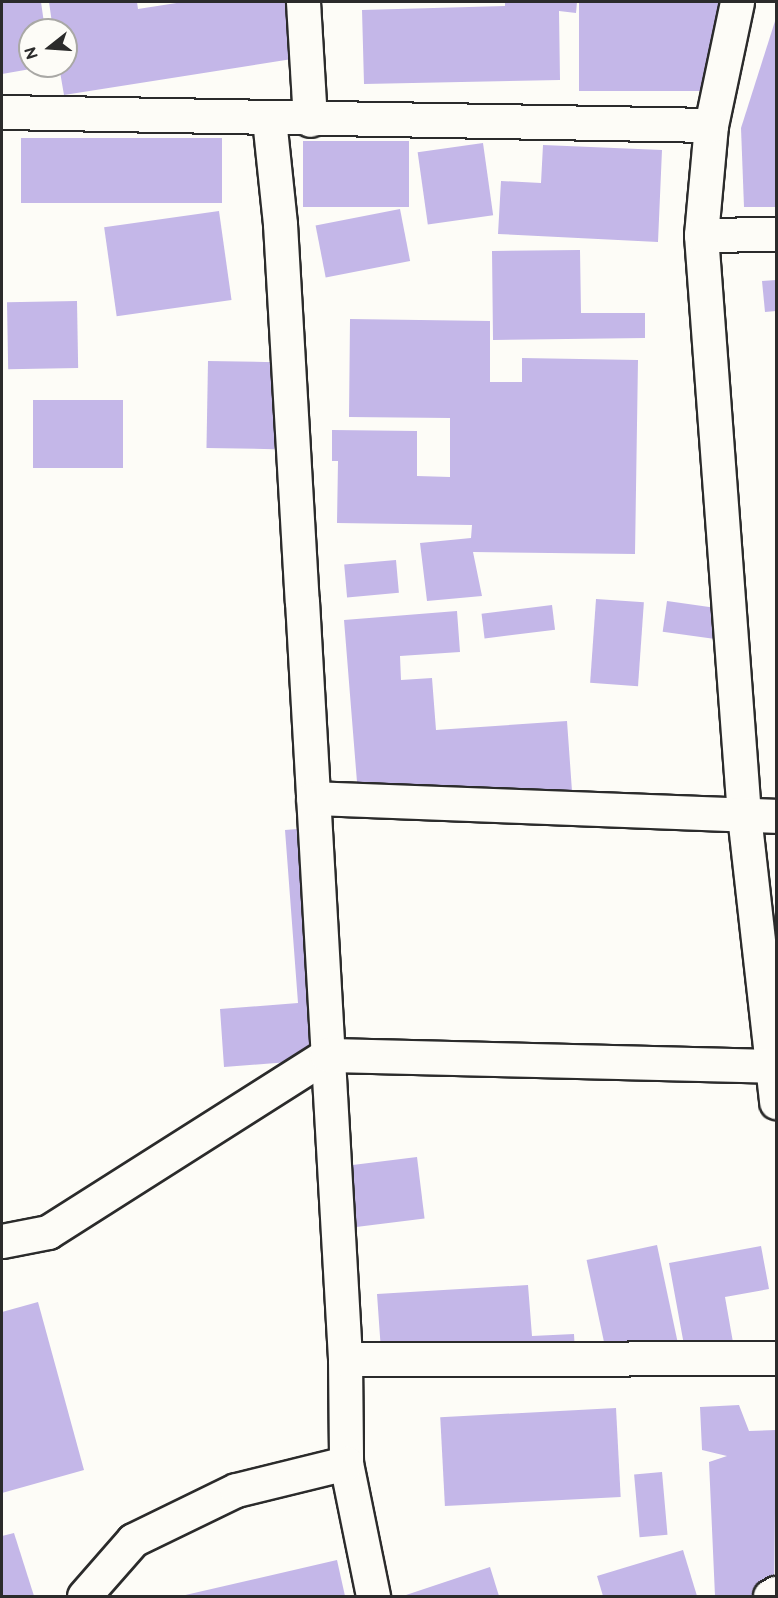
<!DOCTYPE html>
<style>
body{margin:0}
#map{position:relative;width:778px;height:1598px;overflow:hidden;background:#fdfcf7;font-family:"Balsamiq Sans",sans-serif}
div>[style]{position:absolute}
.building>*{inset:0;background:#c4b7e8;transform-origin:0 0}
.roads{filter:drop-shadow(2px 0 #2b2b2b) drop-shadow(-2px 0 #2b2b2b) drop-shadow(0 2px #2b2b2b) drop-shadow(0 -2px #2b2b2b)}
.street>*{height:33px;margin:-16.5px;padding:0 16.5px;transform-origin:16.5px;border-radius:16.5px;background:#fdfcf7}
span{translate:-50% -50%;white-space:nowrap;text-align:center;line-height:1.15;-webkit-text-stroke:4.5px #fdfcf7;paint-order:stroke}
.frame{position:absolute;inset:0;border:3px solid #2b2b2b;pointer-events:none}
.north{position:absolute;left:18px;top:18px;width:60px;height:60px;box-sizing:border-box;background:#fdfcf7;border:2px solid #a9a8a5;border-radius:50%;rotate:253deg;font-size:16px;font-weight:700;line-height:24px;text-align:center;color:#2b2b2b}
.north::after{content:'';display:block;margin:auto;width:21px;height:27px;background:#2b2b2b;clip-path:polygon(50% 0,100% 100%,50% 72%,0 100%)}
</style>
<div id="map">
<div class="building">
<div style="clip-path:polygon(2px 2px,41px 2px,45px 30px,30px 30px,30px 66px,42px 67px,2px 74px)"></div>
<div style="clip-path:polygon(49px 2px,137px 2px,138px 9px,183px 2px,302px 2px,311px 56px,64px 95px,59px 66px,66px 66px,66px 30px,53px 30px)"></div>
<div style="clip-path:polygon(505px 2px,577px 2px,576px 13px,559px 11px,560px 80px,364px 84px,362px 10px,505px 6px)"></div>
<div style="left:579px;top:2px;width:142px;height:89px"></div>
<div style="clip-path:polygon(776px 18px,776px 207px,744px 207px,741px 128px)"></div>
<div style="left:222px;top:138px;width:65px;height:201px;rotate:90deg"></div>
<div style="left:409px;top:141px;width:66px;height:106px;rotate:90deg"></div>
<div style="left:483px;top:143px;width:73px;height:66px;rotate:82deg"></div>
<div style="clip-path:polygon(543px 145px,662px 150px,658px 242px,498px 234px,501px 181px,541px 183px)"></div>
<div style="left:400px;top:209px;width:53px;height:86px;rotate:79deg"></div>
<div style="left:219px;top:211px;width:90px;height:116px;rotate:82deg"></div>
<div style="clip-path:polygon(580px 250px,581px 313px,645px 313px,645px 338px,493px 340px,492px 251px)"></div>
<div style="clip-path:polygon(776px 280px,776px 311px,765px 312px,762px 281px)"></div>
<div style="left:77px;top:301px;width:67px;height:70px;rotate:89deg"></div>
<div style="clip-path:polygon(350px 319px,490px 321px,490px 382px,522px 382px,522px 358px,638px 360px,635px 554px,473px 552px,482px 596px,427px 601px,420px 543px,471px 538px,472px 525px,337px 523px,338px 461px,332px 461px,332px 430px,417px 431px,417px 476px,450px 477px,450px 418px,349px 417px)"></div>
<div style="left:208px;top:361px;width:68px;height:87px;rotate:1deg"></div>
<div style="left:33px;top:400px;width:90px;height:68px"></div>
<div style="left:396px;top:560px;width:33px;height:52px;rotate:85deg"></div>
<div style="left:596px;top:599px;width:48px;height:84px;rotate:4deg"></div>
<div style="left:667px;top:601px;width:64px;height:31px;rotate:8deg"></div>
<div style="left:552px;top:605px;width:25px;height:71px;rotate:83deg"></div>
<div style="clip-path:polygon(457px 611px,460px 652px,400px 656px,401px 680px,432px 678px,436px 730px,567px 721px,572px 791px,359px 807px,344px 620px)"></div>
<div style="clip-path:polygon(310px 828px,327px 1059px,224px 1067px,220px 1009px,298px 1003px,285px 830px)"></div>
<div style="left:417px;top:1157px;width:62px;height:79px;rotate:83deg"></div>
<div style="left:657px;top:1245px;width:110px;height:72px;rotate:78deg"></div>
<div style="clip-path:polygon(761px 1246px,769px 1289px,725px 1297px,734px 1348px,686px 1356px,669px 1263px)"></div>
<div style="clip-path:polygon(528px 1285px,532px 1336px,574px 1334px,575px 1352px,382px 1365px,377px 1294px)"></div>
<div style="clip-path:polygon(38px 1302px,84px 1470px,2px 1493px,2px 1312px)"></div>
<div style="clip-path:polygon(739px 1405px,749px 1431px,776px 1430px,774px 1596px,715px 1596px,709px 1462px,727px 1456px,702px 1450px,700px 1407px)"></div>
<div style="left:616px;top:1408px;width:89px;height:176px;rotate:87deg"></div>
<div style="left:662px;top:1472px;width:63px;height:28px;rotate:85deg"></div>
<div style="clip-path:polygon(14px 1533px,34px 1596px,2px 1596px,2px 1536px)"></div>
<div style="clip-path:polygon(683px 1550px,697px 1596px,603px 1596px,597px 1576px)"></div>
<div style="clip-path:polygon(337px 1560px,345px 1596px,181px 1596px)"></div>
<div style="clip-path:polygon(490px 1567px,499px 1596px,403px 1596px)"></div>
</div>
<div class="roads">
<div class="street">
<div style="left:303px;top:2px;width:118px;rotate:86.6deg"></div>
<div style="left:737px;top:2px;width:126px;rotate:101.9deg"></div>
<div style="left:711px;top:125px;width:110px;rotate:95.2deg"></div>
<div style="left:701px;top:235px;width:582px;rotate:85.76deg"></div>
<div style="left:744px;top:815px;width:289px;rotate:83.6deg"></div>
<div style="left:2px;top:112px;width:709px;rotate:1.05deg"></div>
<div style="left:269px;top:119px;width:106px;rotate:84deg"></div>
<div style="left:280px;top:224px;width:378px;rotate:86.7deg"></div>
<div style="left:302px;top:601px;width:759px;rotate:86.75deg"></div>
<div style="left:345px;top:1359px;width:104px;rotate:89.4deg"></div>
<div style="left:346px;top:1463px;width:136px;rotate:78.5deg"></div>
<div style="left:701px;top:235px;width:75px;rotate:-0.8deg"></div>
<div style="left:313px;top:798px;width:463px;rotate:2.2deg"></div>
<div style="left:2px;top:1241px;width:47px;rotate:-11.1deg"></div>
<div style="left:48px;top:1232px;width:330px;rotate:-32.4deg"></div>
<div style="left:327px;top:1055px;width:449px;rotate:1.4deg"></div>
<div style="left:345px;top:1359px;width:431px;rotate:-0.1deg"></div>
<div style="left:84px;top:1596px;width:74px;rotate:-48.8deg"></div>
<div style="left:133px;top:1540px;width:114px;rotate:-25.9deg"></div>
<div style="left:236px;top:1490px;width:113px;rotate:-13.8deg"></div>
<div style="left:770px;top:1596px;width:7px;rotate:-27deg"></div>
</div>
</div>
<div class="frame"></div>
<div class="north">N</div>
</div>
